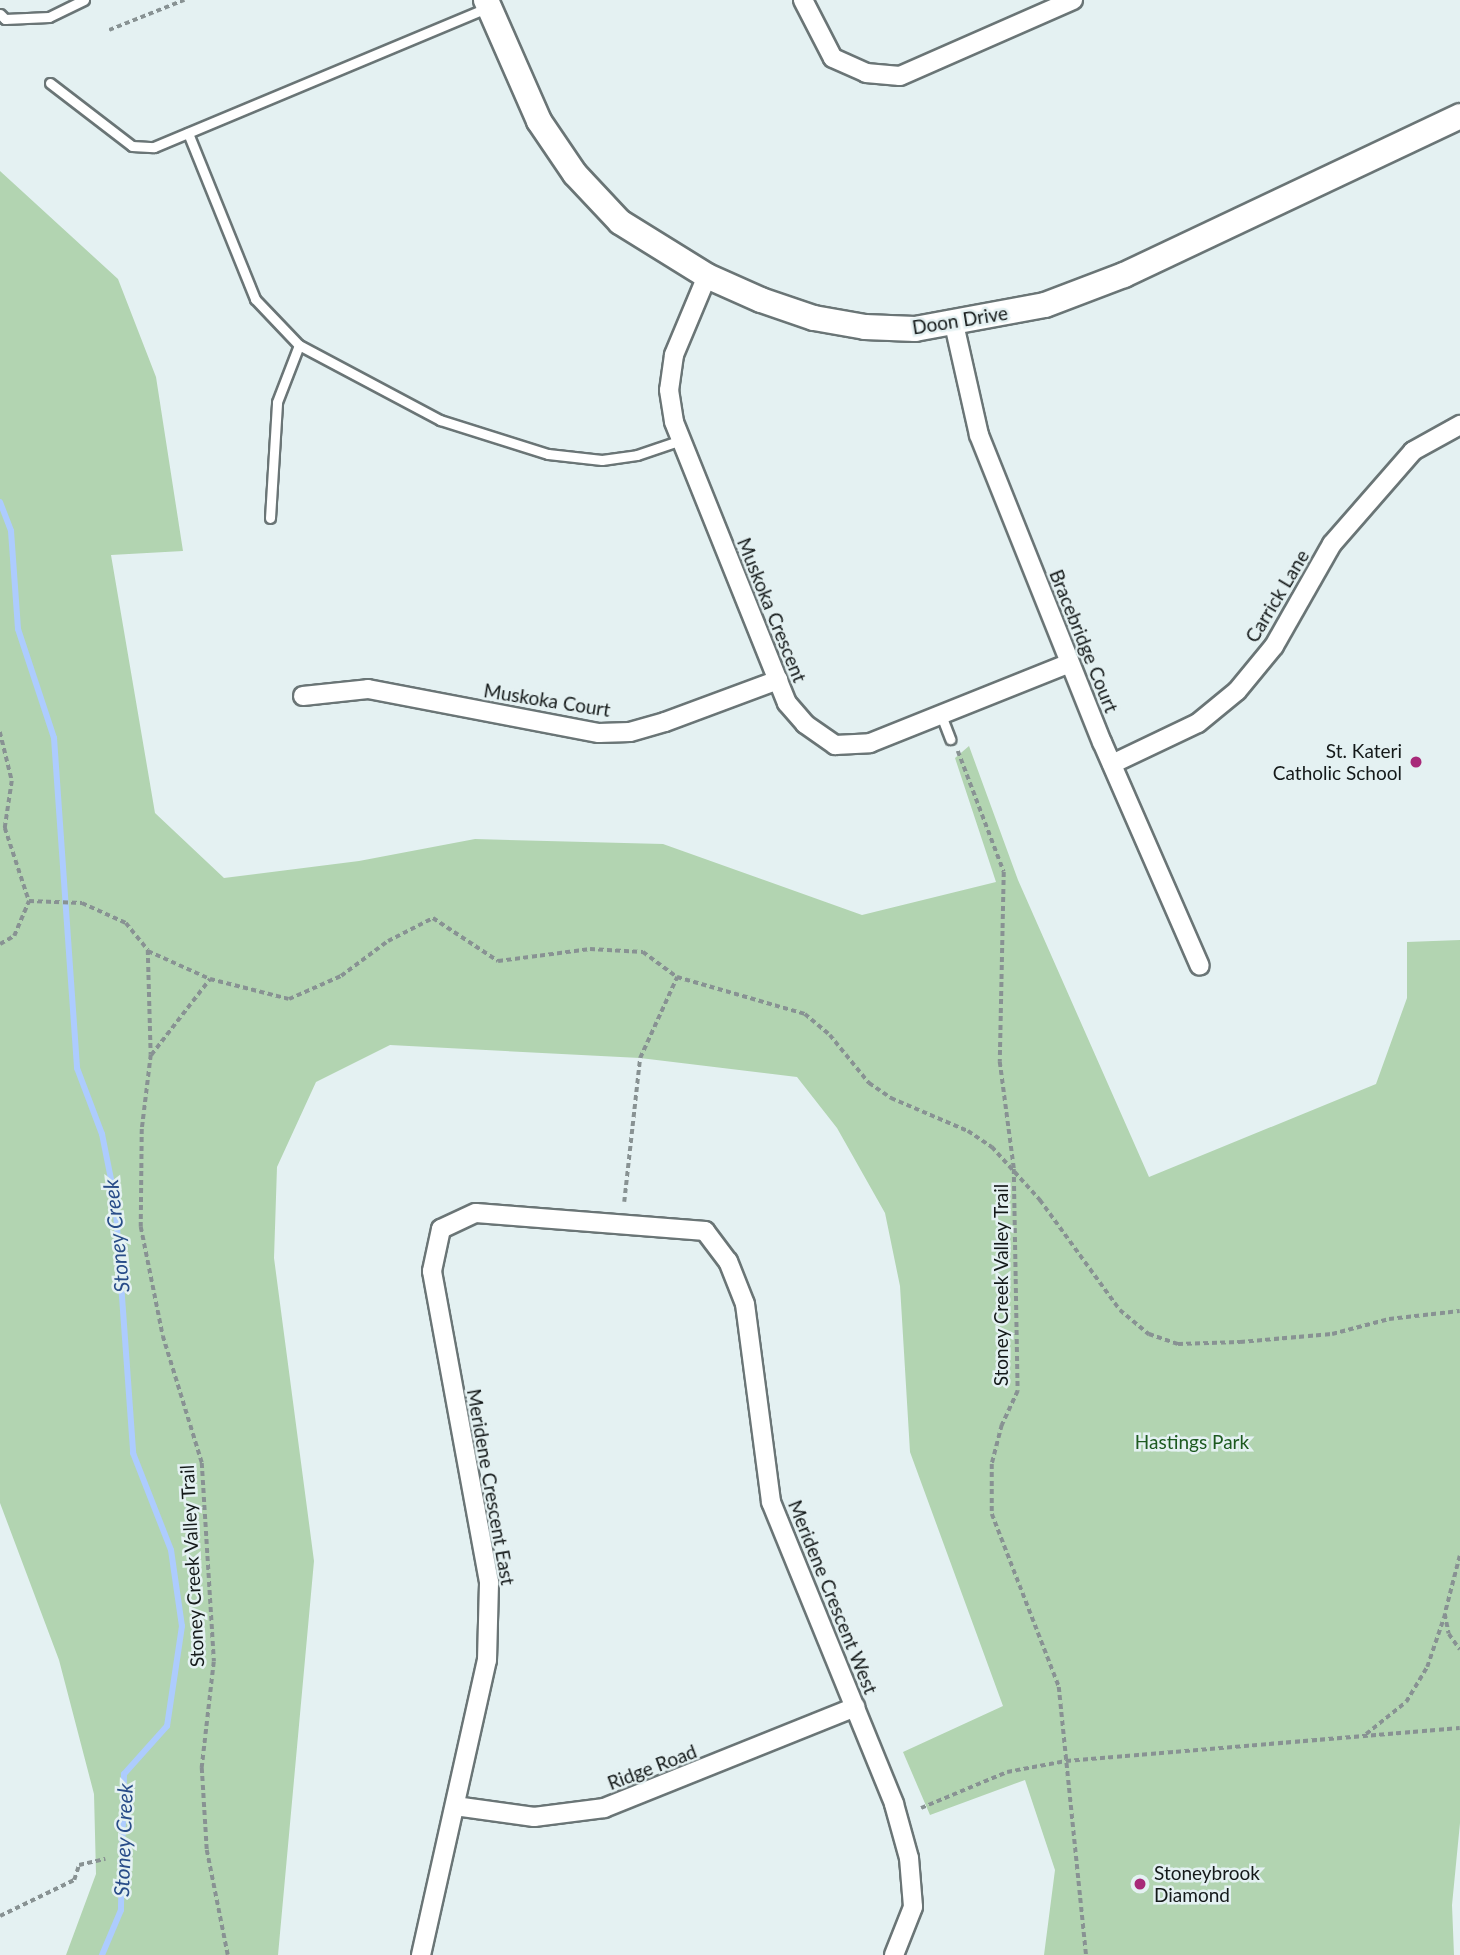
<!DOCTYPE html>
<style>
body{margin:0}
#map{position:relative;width:1460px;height:1955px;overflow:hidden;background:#e4f1f2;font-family:Lato,sans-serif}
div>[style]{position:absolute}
.green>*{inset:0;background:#b2d4b1}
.stream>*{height:6px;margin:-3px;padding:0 3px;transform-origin:3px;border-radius:3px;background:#adccfe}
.path>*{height:3.5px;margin-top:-1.75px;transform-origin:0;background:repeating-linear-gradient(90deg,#889293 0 5px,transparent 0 8.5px)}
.roads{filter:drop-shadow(2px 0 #6a7576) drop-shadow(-2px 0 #6a7576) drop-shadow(0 2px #6a7576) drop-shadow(0 -2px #6a7576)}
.lane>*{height:9px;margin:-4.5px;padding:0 4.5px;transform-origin:4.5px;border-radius:4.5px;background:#fff}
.street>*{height:18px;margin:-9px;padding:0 9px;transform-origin:9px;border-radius:9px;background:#fff}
.secondary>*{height:24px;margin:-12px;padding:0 12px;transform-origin:12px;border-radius:12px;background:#fff}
.dots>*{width:19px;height:19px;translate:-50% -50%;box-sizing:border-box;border:4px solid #e4f1f2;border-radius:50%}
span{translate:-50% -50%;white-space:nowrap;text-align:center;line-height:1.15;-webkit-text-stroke:5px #e4f1f2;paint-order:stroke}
.street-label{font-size:19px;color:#141919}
.poi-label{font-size:19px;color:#141919}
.right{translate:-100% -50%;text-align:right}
.left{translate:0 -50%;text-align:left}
.park-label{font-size:19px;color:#1d5a20}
.water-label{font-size:21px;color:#284c88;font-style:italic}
</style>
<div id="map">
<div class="green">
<div style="clip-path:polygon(0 171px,118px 279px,156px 377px,183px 551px,111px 555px,155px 813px,224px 878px,359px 861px,475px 839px,663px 844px,862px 915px,996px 882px,955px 758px,969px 746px,1018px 880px,1149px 1177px,1376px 1084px,1407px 998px,1407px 942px,1460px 940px,1460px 1823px,1452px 1905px,1454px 1955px,1044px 1955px,1055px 1870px,1025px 1780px,930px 1815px,903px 1752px,1003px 1706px,910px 1452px,900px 1286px,885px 1213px,837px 1128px,797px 1077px,640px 1058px,390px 1045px,316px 1082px,277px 1167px,274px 1258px,314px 1561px,278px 1955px,66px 1955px,96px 1874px,94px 1794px,59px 1660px,0 1503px)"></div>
</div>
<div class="stream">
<div style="left:0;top:502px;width:31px;rotate:69deg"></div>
<div style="left:11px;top:531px;width:98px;rotate:85.9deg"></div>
<div style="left:18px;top:629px;width:115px;rotate:71.7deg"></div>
<div style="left:54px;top:738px;width:331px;rotate:86deg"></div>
<div style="left:77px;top:1068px;width:71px;rotate:69.3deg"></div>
<div style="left:102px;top:1134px;width:66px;rotate:78.7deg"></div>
<div style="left:115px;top:1199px;width:255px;rotate:85.9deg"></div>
<div style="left:133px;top:1453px;width:104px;rotate:68.6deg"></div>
<div style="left:171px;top:1550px;width:77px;rotate:81.8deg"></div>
<div style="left:182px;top:1626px;width:101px;rotate:98.5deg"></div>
<div style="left:167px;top:1726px;width:64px;rotate:131.9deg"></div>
<div style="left:124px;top:1774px;width:136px;rotate:91.3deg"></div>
<div style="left:121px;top:1910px;width:49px;rotate:112.9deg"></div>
</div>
<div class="path">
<div style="left:109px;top:30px;width:81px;rotate:-21.8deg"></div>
<div style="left:0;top:732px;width:50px;rotate:76.2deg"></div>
<div style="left:12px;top:781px;width:48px;rotate:98.5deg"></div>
<div style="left:5px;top:828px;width:77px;rotate:71.8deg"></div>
<div style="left:29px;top:901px;width:53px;rotate:2.2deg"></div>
<div style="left:82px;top:903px;width:48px;rotate:24.4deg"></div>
<div style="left:126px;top:923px;width:35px;rotate:51deg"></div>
<div style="left:148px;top:950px;width:105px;rotate:88.4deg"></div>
<div style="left:151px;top:1055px;width:75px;rotate:96.9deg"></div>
<div style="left:142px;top:1129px;width:98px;rotate:90.6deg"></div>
<div style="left:141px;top:1227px;width:111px;rotate:78.6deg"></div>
<div style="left:163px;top:1336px;width:133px;rotate:72.9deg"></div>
<div style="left:202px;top:1463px;width:199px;rotate:86.5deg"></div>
<div style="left:214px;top:1662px;width:107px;rotate:96.5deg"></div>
<div style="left:202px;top:1768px;width:82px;rotate:86.5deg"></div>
<div style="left:207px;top:1850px;width:107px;rotate:78.7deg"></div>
<div style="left:958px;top:751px;width:129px;rotate:69.2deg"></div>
<div style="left:1004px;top:872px;width:190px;rotate:91.2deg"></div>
<div style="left:1000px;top:1062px;width:108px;rotate:82.5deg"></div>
<div style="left:1014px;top:1169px;width:222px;rotate:89deg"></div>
<div style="left:1018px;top:1391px;width:38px;rotate:115deg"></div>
<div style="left:1002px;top:1425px;width:40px;rotate:104.4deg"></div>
<div style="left:992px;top:1464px;width:50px;rotate:90deg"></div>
<div style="left:992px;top:1514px;width:186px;rotate:68.8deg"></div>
<div style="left:1059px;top:1687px;width:269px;rotate:84.2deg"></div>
<div style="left:0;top:944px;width:16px;rotate:-30deg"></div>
<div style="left:14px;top:936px;width:38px;rotate:-67deg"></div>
<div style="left:148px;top:951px;width:68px;rotate:24.3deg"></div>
<div style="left:151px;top:1055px;width:96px;rotate:-52.2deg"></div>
<div style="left:210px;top:979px;width:81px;rotate:14.2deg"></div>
<div style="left:289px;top:999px;width:57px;rotate:-23.9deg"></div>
<div style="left:341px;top:976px;width:59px;rotate:-36.7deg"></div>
<div style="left:388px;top:941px;width:51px;rotate:-27.1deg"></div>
<div style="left:433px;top:918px;width:78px;rotate:33.5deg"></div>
<div style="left:498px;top:961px;width:93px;rotate:-7.4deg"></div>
<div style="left:590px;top:949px;width:53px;rotate:3.2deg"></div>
<div style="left:643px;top:952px;width:42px;rotate:36.3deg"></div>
<div style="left:677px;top:977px;width:133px;rotate:16.1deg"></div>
<div style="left:805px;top:1014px;width:33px;rotate:40deg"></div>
<div style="left:830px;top:1035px;width:62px;rotate:50.9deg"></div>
<div style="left:869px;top:1083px;width:27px;rotate:34deg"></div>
<div style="left:891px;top:1098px;width:84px;rotate:23.2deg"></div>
<div style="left:968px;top:1131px;width:29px;rotate:34deg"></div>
<div style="left:992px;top:1147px;width:72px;rotate:47.8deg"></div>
<div style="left:1040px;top:1200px;width:136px;rotate:54deg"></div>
<div style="left:1120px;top:1310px;width:38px;rotate:40deg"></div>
<div style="left:1149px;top:1334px;width:31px;rotate:19deg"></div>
<div style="left:1178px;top:1344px;width:62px;rotate:-1.8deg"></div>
<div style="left:1240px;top:1342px;width:92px;rotate:-5deg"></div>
<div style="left:1332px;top:1334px;width:59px;rotate:-14.7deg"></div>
<div style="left:1389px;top:1319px;width:71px;rotate:-6.4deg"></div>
<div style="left:624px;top:1202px;width:145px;rotate:-83.7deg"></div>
<div style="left:640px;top:1058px;width:89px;rotate:-65.4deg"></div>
<div style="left:1460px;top:1556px;width:60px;rotate:104.5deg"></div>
<div style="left:1445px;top:1614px;width:20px;rotate:79deg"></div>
<div style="left:1449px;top:1634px;width:19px;rotate:55deg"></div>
<div style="left:1366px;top:1734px;width:51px;rotate:-38.7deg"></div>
<div style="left:1406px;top:1702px;width:41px;rotate:-59deg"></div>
<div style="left:1427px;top:1667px;width:56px;rotate:-71.2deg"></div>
<div style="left:921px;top:1808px;width:93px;rotate:-22.7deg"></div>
<div style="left:1007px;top:1772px;width:60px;rotate:-10.6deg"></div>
<div style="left:1066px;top:1761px;width:395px;rotate:-4.8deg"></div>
<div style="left:0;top:1916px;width:82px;rotate:-25.9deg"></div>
<div style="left:74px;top:1880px;width:16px;rotate:-72deg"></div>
<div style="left:79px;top:1865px;width:27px;rotate:-13deg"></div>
</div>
<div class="roads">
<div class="lane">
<div style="left:0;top:14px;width:7px;rotate:45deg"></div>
<div style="left:5px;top:19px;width:44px;rotate:-2.6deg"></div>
<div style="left:49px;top:17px;width:39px;rotate:-26deg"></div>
<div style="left:50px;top:83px;width:103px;rotate:37.5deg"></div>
<div style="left:132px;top:146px;width:22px;rotate:3deg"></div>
<div style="left:154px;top:147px;width:362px;rotate:-22.7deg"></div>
<div style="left:188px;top:133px;width:179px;rotate:68deg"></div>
<div style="left:255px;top:299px;width:64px;rotate:46.3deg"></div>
<div style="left:299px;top:345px;width:160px;rotate:28deg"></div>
<div style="left:440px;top:420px;width:113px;rotate:17.5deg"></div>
<div style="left:548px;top:454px;width:54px;rotate:6.3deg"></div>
<div style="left:602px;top:460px;width:35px;rotate:-8deg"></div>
<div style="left:637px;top:455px;width:46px;rotate:-18.8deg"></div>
<div style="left:270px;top:518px;width:116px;rotate:-86.5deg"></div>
<div style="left:277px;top:402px;width:61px;rotate:-68.9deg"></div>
<div style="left:941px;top:715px;width:26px;rotate:69deg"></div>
</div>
<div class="street">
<div style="left:803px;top:0;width:65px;rotate:62.7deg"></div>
<div style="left:833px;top:58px;width:36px;rotate:24deg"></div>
<div style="left:866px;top:73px;width:34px;rotate:5deg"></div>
<div style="left:900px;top:76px;width:189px;rotate:-23.7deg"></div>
<div style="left:707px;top:276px;width:86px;rotate:112.7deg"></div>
<div style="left:674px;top:355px;width:35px;rotate:98deg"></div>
<div style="left:669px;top:390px;width:32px;rotate:81deg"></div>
<div style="left:674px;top:422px;width:303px;rotate:68.1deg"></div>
<div style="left:787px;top:703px;width:28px;rotate:49deg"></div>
<div style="left:805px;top:724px;width:37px;rotate:35deg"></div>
<div style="left:835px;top:745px;width:35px;rotate:-3deg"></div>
<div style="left:870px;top:743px;width:215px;rotate:-21.8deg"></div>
<div style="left:954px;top:324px;width:114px;rotate:77.3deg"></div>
<div style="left:979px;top:435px;width:331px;rotate:68.2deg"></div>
<div style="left:1102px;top:742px;width:244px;rotate:66.4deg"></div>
<div style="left:303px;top:696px;width:65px;rotate:-6.1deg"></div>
<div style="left:368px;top:689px;width:235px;rotate:10.8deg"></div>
<div style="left:599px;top:733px;width:31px;rotate:-2deg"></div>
<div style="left:630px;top:732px;width:36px;rotate:-16deg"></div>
<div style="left:665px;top:722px;width:121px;rotate:-20.4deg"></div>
<div style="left:1112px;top:764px;width:95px;rotate:-25.5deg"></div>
<div style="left:1198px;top:723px;width:50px;rotate:-39.4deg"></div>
<div style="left:1237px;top:691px;width:58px;rotate:-50.6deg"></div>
<div style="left:1274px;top:646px;width:117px;rotate:-60.4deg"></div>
<div style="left:1332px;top:544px;width:123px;rotate:-48.9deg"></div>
<div style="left:1413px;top:451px;width:54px;rotate:-29deg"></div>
<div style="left:455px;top:1806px;width:80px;rotate:7.9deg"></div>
<div style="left:534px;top:1817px;width:71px;rotate:-7.3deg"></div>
<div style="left:604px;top:1808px;width:271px;rotate:-21.9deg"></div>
<div style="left:421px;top:1955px;width:302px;rotate:-77.4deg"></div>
<div style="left:487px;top:1660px;width:78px;rotate:-88.5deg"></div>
<div style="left:489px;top:1582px;width:316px;rotate:-100.4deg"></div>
<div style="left:432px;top:1271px;width:43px;rotate:-77.9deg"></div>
<div style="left:441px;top:1229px;width:38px;rotate:-25deg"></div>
<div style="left:476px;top:1213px;width:230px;rotate:4.5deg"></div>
<div style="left:705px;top:1231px;width:38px;rotate:53deg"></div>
<div style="left:728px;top:1261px;width:46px;rotate:68.4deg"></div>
<div style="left:745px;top:1304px;width:200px;rotate:82.5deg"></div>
<div style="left:771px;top:1502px;width:326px;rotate:67.8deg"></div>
<div style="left:894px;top:1804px;width:56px;rotate:74.5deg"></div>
<div style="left:909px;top:1858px;width:49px;rotate:85.3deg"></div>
<div style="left:913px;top:1907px;width:52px;rotate:111.6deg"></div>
</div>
<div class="secondary">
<div style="left:486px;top:0;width:132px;rotate:66.3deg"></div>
<div style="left:539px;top:121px;width:64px;rotate:55.8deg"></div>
<div style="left:575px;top:174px;width:66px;rotate:46.8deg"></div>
<div style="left:620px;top:222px;width:102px;rotate:31.8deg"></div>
<div style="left:707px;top:276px;width:59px;rotate:24deg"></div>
<div style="left:761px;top:300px;width:56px;rotate:18.8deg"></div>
<div style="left:814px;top:318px;width:52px;rotate:10deg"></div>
<div style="left:865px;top:327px;width:50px;rotate:2.3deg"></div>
<div style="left:915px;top:329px;width:132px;rotate:-10.5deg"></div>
<div style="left:1045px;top:305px;width:85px;rotate:-20.8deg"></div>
<div style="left:1124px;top:275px;width:372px;rotate:-25.3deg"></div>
</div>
</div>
<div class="dots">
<div style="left:1416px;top:762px;background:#a82979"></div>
<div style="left:1140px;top:1884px;background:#a82979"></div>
</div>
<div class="street-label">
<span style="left:960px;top:320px;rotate:-9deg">Doon Drive</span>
<span style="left:1277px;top:596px;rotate:-59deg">Carrick Lane</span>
<span style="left:772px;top:610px;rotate:68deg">Muskoka Crescent</span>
<span style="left:1084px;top:641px;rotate:68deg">Bracebridge Court</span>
<span style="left:547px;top:700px;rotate:9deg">Muskoka Court</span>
<span style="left:1001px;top:1285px;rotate:-90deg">Stoney Creek Valley Trail</span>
<span style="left:491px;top:1487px;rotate:80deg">Meridene Crescent East</span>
<span style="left:192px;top:1566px;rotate:-93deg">Stoney Creek Valley Trail</span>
<span style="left:833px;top:1597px;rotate:68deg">Meridene Crescent West</span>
<span style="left:652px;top:1767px;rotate:-21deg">Ridge Road</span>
</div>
<div class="poi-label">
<span class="right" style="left:1402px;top:762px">St. Kateri<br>Catholic School</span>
<span class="left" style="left:1154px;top:1884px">Stoneybrook<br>Diamond</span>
</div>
<div class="park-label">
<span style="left:1192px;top:1442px">Hastings Park</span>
</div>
<div class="water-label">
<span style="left:116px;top:1236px;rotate:-96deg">Stoney Creek</span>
<span style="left:123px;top:1840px;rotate:-88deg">Stoney Creek</span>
</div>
</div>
